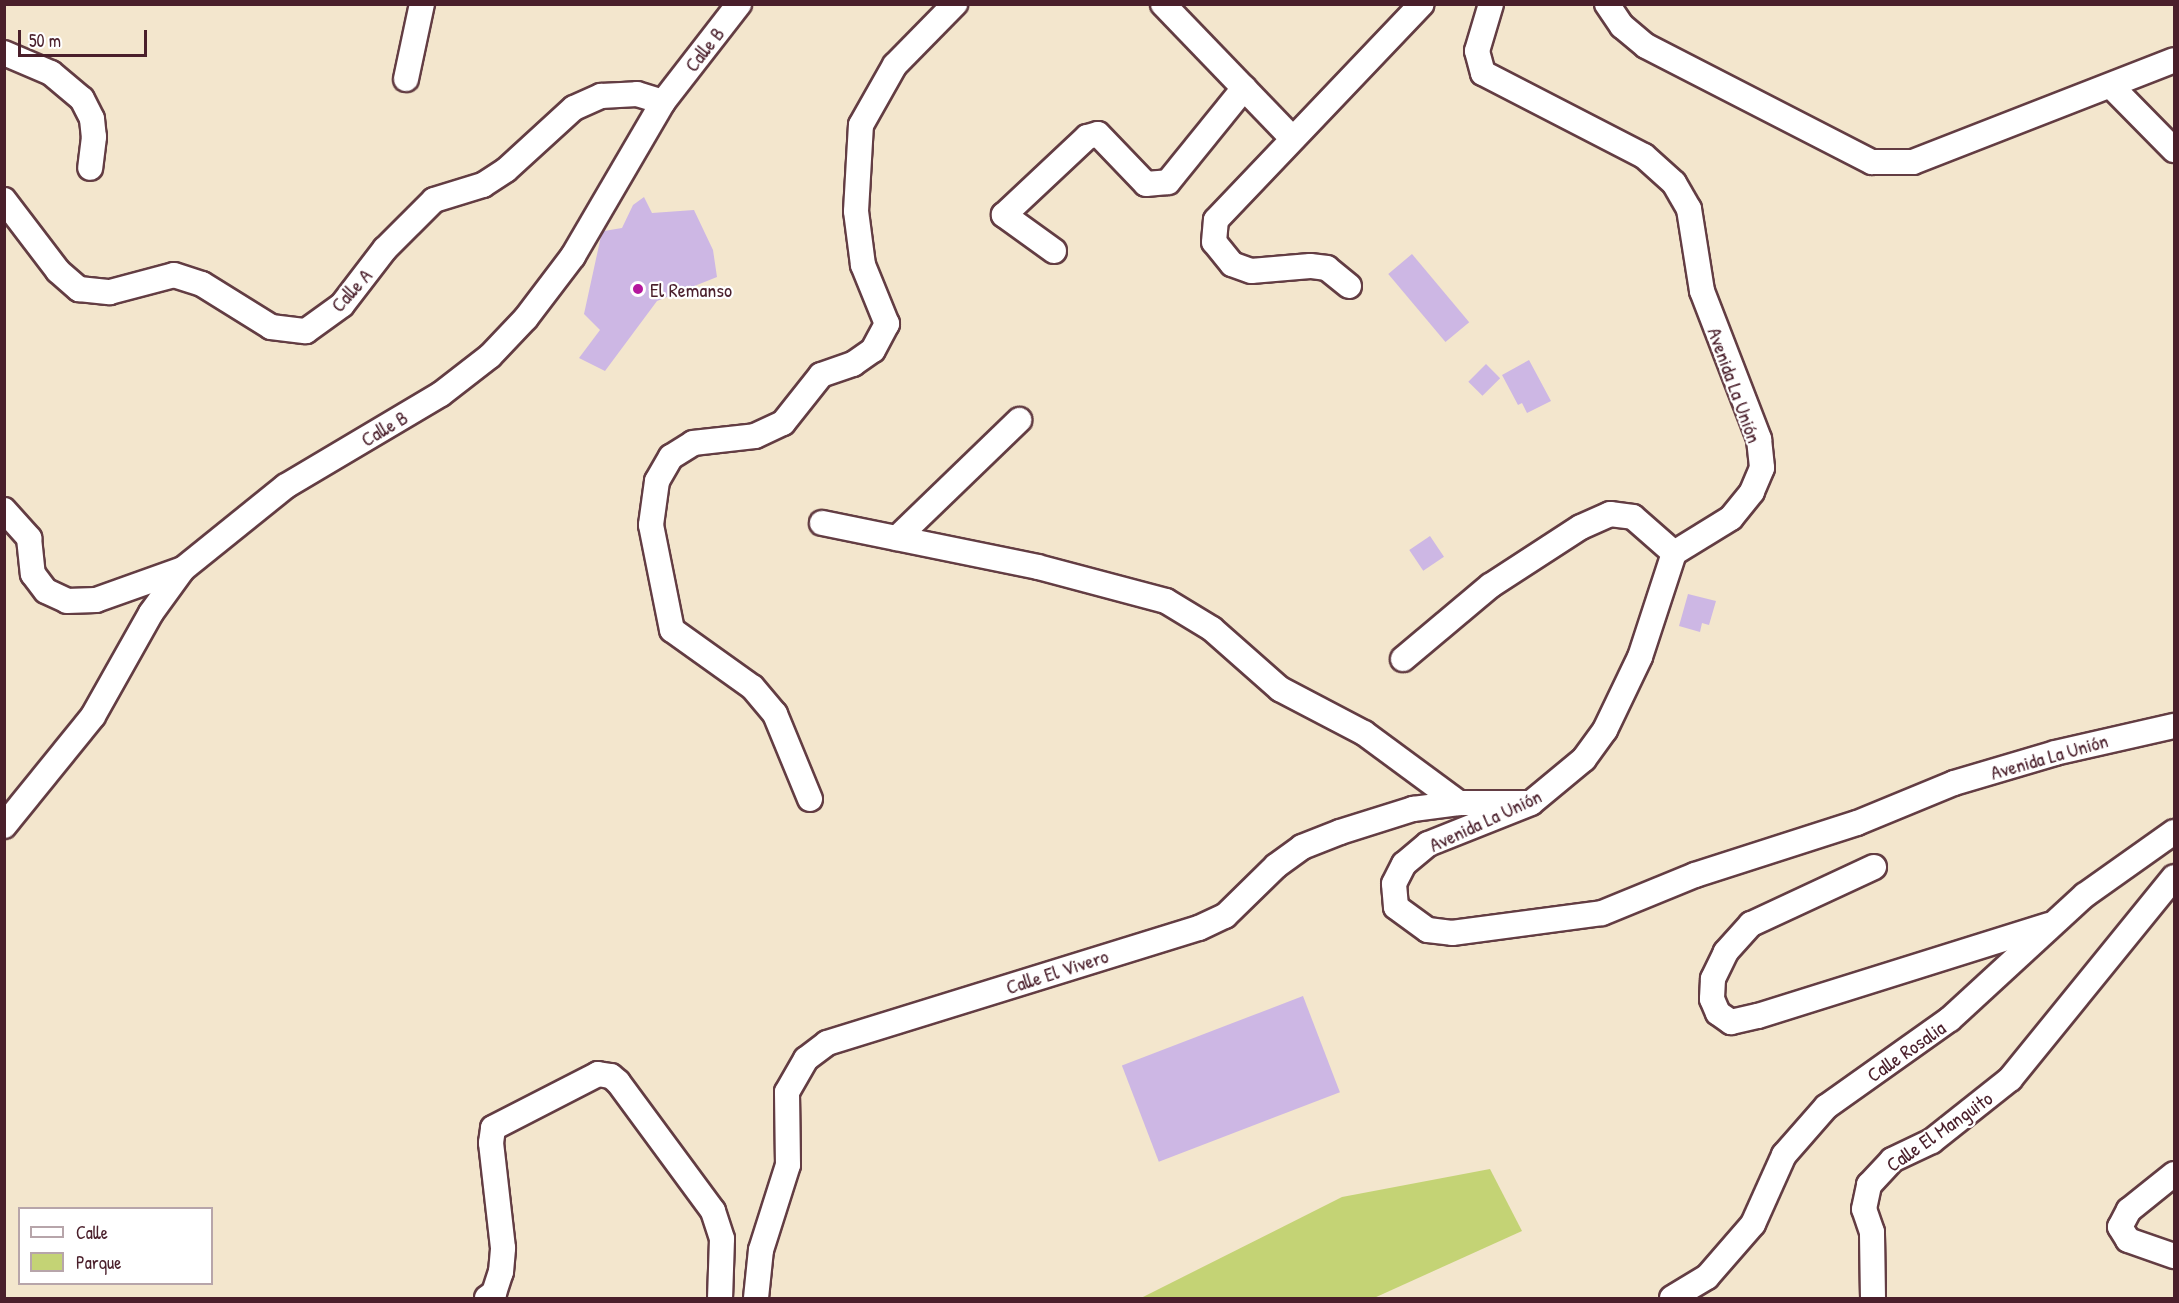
<!DOCTYPE html>
<meta charset="utf-8">
<style>
body{margin:0}
#map{position:relative;width:2179px;height:1303px;overflow:hidden;background:#f3e6cd;font-family:"Patrick Hand",sans-serif}
div>[style]{position:absolute}
.green>*{inset:0;background:#c4d375}
.building>*{inset:0;background:#cdb7e4;transform-origin:0 0}
.roads{filter:drop-shadow(2px 0 #633d43) drop-shadow(-2px 0 #633d43) drop-shadow(0 2px #633d43) drop-shadow(0 -2px #633d43)}
.minor>*{height:24px;margin:-12px;padding:0 12px;transform-origin:12px;border-radius:12px;background:#fff}
.dots>*{width:16px;height:16px;translate:-50% -50%;box-sizing:border-box;border:3px solid #fff;border-radius:50%}
span{translate:-50% -50%;white-space:nowrap;text-align:center;line-height:1.15;-webkit-text-stroke:4.5px #fff;paint-order:stroke}
.street-label{font-size:20px;color:#4a1f2b}
.poi-label{font-size:20px;color:#4a1f2b}
.left{translate:0 -50%;text-align:left}
.frame{position:absolute;inset:0;border:6px solid #4a1f2b;pointer-events:none}
.legend{position:absolute;left:18px;top:1207px;width:195px;height:78px;box-sizing:border-box;background:#fff;border:2px solid #b7a5aa;margin:0;padding:8px 10px;list-style:none;font-size:18px;color:#4a1f2b}
.legend li{display:flex;align-items:center;gap:12px;height:30px}
.legend b{width:30px;border:2px solid #b7a5aa}
.scale{position:absolute;left:18px;top:30px;width:129px;height:27px;box-sizing:border-box;border:3px solid #4a1f2b;border-top:0;padding-left:8px;font-size:18px;line-height:21px;white-space:nowrap;color:#4a1f2b;-webkit-text-stroke:4px #fff;paint-order:stroke}
</style>
<div id="map">
<div class="green">
<div style="clip-path:polygon(1490px 1169px,1522px 1231px,1374px 1298px,1141px 1298px,1342px 1197px)"></div>
</div>
<div class="building">
<div style="clip-path:polygon(644px 197px,652px 213px,694px 210px,713px 250px,717px 277px,657px 301px,605px 371px,579px 358px,600px 330px,584px 314px,601px 236px,604px 231px,622px 228px,633px 205px)"></div>
<div style="left:1412px;top:254px;width:89px;height:31px;rotate:50deg"></div>
<div style="clip-path:polygon(1529px 360px,1551px 401px,1527px 413px,1522px 403px,1518px 405px,1502px 375px)"></div>
<div style="left:1486px;top:364px;width:20px;height:25px;rotate:45deg"></div>
<div style="left:1430px;top:536px;width:25px;height:25px;rotate:56deg"></div>
<div style="clip-path:polygon(1688px 594px,1716px 601px,1709px 625px,1702px 623px,1700px 632px,1679px 626px)"></div>
<div style="left:1303px;top:996px;width:103px;height:194px;rotate:69deg"></div>
</div>
<div class="roads">
<div class="minor">
<div style="left:1163px;top:4px;width:186px;rotate:46.1deg"></div>
<div style="left:1491px;top:4px;width:49px;rotate:106.6deg"></div>
<div style="left:1477px;top:51px;width:23px;rotate:75deg"></div>
<div style="left:1483px;top:73px;width:181px;rotate:27.3deg"></div>
<div style="left:1644px;top:156px;width:40px;rotate:42deg"></div>
<div style="left:1674px;top:183px;width:30px;rotate:60deg"></div>
<div style="left:1689px;top:209px;width:83px;rotate:81deg"></div>
<div style="left:1702px;top:291px;width:159px;rotate:68.9deg"></div>
<div style="left:1759px;top:439px;width:29px;rotate:84deg"></div>
<div style="left:1762px;top:468px;width:26px;rotate:113deg"></div>
<div style="left:1752px;top:492px;width:33px;rotate:129deg"></div>
<div style="left:1731px;top:518px;width:67px;rotate:148.4deg"></div>
<div style="left:1674px;top:553px;width:109px;rotate:108.1deg"></div>
<div style="left:1640px;top:657px;width:81px;rotate:115.6deg"></div>
<div style="left:1605px;top:730px;width:36px;rotate:126deg"></div>
<div style="left:1584px;top:759px;width:69px;rotate:140.3deg"></div>
<div style="left:1531px;top:803px;width:111px;rotate:158.3deg"></div>
<div style="left:1428px;top:844px;width:31px;rotate:140deg"></div>
<div style="left:1404px;top:864px;width:22px;rotate:117deg"></div>
<div style="left:1394px;top:884px;width:23px;rotate:85deg"></div>
<div style="left:1396px;top:907px;width:39px;rotate:36deg"></div>
<div style="left:1428px;top:930px;width:24px;rotate:7deg"></div>
<div style="left:1452px;top:933px;width:151px;rotate:-7.6deg"></div>
<div style="left:1602px;top:913px;width:100px;rotate:-22.2deg"></div>
<div style="left:1695px;top:875px;width:170px;rotate:-17.8deg"></div>
<div style="left:1857px;top:823px;width:105px;rotate:-22.4deg"></div>
<div style="left:1954px;top:783px;width:105px;rotate:-16.5deg"></div>
<div style="left:2055px;top:753px;width:122px;rotate:-12.8deg"></div>
<div style="left:1607px;top:4px;width:27px;rotate:56deg"></div>
<div style="left:1622px;top:26px;width:31px;rotate:40deg"></div>
<div style="left:1646px;top:46px;width:254px;rotate:27.2deg"></div>
<div style="left:1872px;top:162px;width:41px"></div>
<div style="left:1913px;top:162px;width:280px;rotate:-21.3deg"></div>
<div style="left:4px;top:53px;width:51px;rotate:23.1deg"></div>
<div style="left:51px;top:73px;width:40px;rotate:40deg"></div>
<div style="left:82px;top:99px;width:22px;rotate:63deg"></div>
<div style="left:92px;top:119px;width:18px;rotate:84deg"></div>
<div style="left:94px;top:137px;width:31px;rotate:97deg"></div>
<div style="left:406px;top:79px;width:77px;rotate:-78deg"></div>
<div style="left:2111px;top:86px;width:90px;rotate:45.5deg"></div>
<div style="left:4px;top:200px;width:89px;rotate:52.7deg"></div>
<div style="left:58px;top:271px;width:28px;rotate:41deg"></div>
<div style="left:79px;top:289px;width:31px;rotate:6deg"></div>
<div style="left:110px;top:292px;width:66px;rotate:-14.9deg"></div>
<div style="left:174px;top:275px;width:29px;rotate:18deg"></div>
<div style="left:202px;top:284px;width:81px;rotate:31.9deg"></div>
<div style="left:271px;top:327px;width:35px;rotate:7deg"></div>
<div style="left:306px;top:331px;width:44px;rotate:-35.8deg"></div>
<div style="left:342px;top:305px;width:71px;rotate:-52.5deg"></div>
<div style="left:385px;top:249px;width:69px;rotate:-45deg"></div>
<div style="left:434px;top:200px;width:51px;rotate:-17deg"></div>
<div style="left:483px;top:185px;width:27px;rotate:-33deg"></div>
<div style="left:506px;top:170px;width:92px;rotate:-42.4deg"></div>
<div style="left:574px;top:108px;width:30px;rotate:-24deg"></div>
<div style="left:601px;top:96px;width:36px;rotate:-3deg"></div>
<div style="left:637px;top:94px;width:27px;rotate:17deg"></div>
<div style="left:1054px;top:251px;width:62px;rotate:-144.2deg"></div>
<div style="left:1004px;top:215px;width:114px;rotate:-43.2deg"></div>
<div style="left:1087px;top:137px;width:11px;rotate:-15deg"></div>
<div style="left:1098px;top:134px;width:69px;rotate:46.2deg"></div>
<div style="left:1146px;top:184px;width:22px;rotate:-5deg"></div>
<div style="left:1168px;top:182px;width:121px;rotate:-51deg"></div>
<div style="left:1349px;top:286px;width:28px;rotate:-141deg"></div>
<div style="left:1327px;top:268px;width:17px;rotate:-173deg"></div>
<div style="left:1310px;top:266px;width:59px;rotate:175.2deg"></div>
<div style="left:1251px;top:271px;width:20px;rotate:-160deg"></div>
<div style="left:1232px;top:264px;width:28px;rotate:-129deg"></div>
<div style="left:1214px;top:242px;width:22px;rotate:-85deg"></div>
<div style="left:1216px;top:220px;width:298px;rotate:-46.4deg"></div>
<div style="left:4px;top:510px;width:38px;rotate:48deg"></div>
<div style="left:29px;top:538px;width:36px;rotate:84deg"></div>
<div style="left:33px;top:574px;width:21px;rotate:53deg"></div>
<div style="left:46px;top:591px;width:23px;rotate:25deg"></div>
<div style="left:67px;top:601px;width:29px;rotate:-2deg"></div>
<div style="left:96px;top:600px;width:92px;rotate:-19.6deg"></div>
<div style="left:822px;top:523px;width:220px;rotate:11.5deg"></div>
<div style="left:1038px;top:567px;width:132px;rotate:14.9deg"></div>
<div style="left:1166px;top:601px;width:54px;rotate:31.3deg"></div>
<div style="left:1212px;top:629px;width:91px;rotate:41.4deg"></div>
<div style="left:1280px;top:689px;width:95px;rotate:27.6deg"></div>
<div style="left:1364px;top:733px;width:118px;rotate:36.4deg"></div>
<div style="left:897px;top:538px;width:170px;rotate:-44deg"></div>
<div style="left:1403px;top:659px;width:114px;rotate:-40deg"></div>
<div style="left:1490px;top:586px;width:108px;rotate:-33deg"></div>
<div style="left:1581px;top:527px;width:32px;rotate:-24deg"></div>
<div style="left:1610px;top:514px;width:23px;rotate:7deg"></div>
<div style="left:1633px;top:517px;width:55px;rotate:41.3deg"></div>
<div style="left:810px;top:799px;width:92px;rotate:-112.4deg"></div>
<div style="left:775px;top:714px;width:35px;rotate:-130deg"></div>
<div style="left:752px;top:687px;width:98px;rotate:-144.5deg"></div>
<div style="left:672px;top:630px;width:107px;rotate:-101.3deg"></div>
<div style="left:651px;top:525px;width:44px;rotate:-82.2deg"></div>
<div style="left:657px;top:481px;width:28px;rotate:-60deg"></div>
<div style="left:671px;top:457px;width:26px;rotate:-32deg"></div>
<div style="left:693px;top:443px;width:62px;rotate:-6.4deg"></div>
<div style="left:755px;top:436px;width:31px;rotate:-25deg"></div>
<div style="left:783px;top:423px;width:61px;rotate:-51.6deg"></div>
<div style="left:821px;top:375px;width:34px;rotate:-19deg"></div>
<div style="left:853px;top:364px;width:24px;rotate:-35deg"></div>
<div style="left:873px;top:350px;width:30px;rotate:-62deg"></div>
<div style="left:887px;top:324px;width:64px;rotate:-112.1deg"></div>
<div style="left:863px;top:265px;width:54px;rotate:-97.4deg"></div>
<div style="left:856px;top:211px;width:86px;rotate:-86.7deg"></div>
<div style="left:861px;top:125px;width:69px;rotate:-60.5deg"></div>
<div style="left:895px;top:65px;width:86px;rotate:-45.5deg"></div>
<div style="left:4px;top:826px;width:141px;rotate:-51deg"></div>
<div style="left:93px;top:716px;width:118px;rotate:-60.6deg"></div>
<div style="left:151px;top:613px;width:54px;rotate:-54deg"></div>
<div style="left:183px;top:569px;width:132px;rotate:-38.9deg"></div>
<div style="left:286px;top:486px;width:180px;rotate:-30.7deg"></div>
<div style="left:441px;top:394px;width:62px;rotate:-37.8deg"></div>
<div style="left:490px;top:356px;width:52px;rotate:-46.5deg"></div>
<div style="left:526px;top:318px;width:78px;rotate:-52.8deg"></div>
<div style="left:573px;top:256px;width:178px;rotate:-59.7deg"></div>
<div style="left:663px;top:102px;width:124px;rotate:-52.2deg"></div>
<div style="left:1874px;top:867px;width:136px;rotate:155.1deg"></div>
<div style="left:1751px;top:924px;width:38px;rotate:132deg"></div>
<div style="left:1726px;top:952px;width:30px;rotate:116deg"></div>
<div style="left:1713px;top:979px;width:20px;rotate:93deg"></div>
<div style="left:1712px;top:999px;width:15px;rotate:67deg"></div>
<div style="left:1718px;top:1013px;width:16px;rotate:35deg"></div>
<div style="left:1731px;top:1022px;width:28px;rotate:-13deg"></div>
<div style="left:1758px;top:1016px;width:304px;rotate:-17.4deg"></div>
<div style="left:2174px;top:1174px;width:58px;rotate:141.3deg"></div>
<div style="left:2129px;top:1210px;width:19px;rotate:118deg"></div>
<div style="left:2120px;top:1227px;width:15px;rotate:58deg"></div>
<div style="left:2128px;top:1240px;width:49px;rotate:19.2deg"></div>
<div style="left:487px;top:1298px;width:9px;rotate:-36deg"></div>
<div style="left:494px;top:1293px;width:22px;rotate:-72deg"></div>
<div style="left:501px;top:1272px;width:24px;rotate:-85deg"></div>
<div style="left:503px;top:1248px;width:106px;rotate:-96.5deg"></div>
<div style="left:491px;top:1143px;width:15px;rotate:-82deg"></div>
<div style="left:493px;top:1128px;width:118px;rotate:-27.2deg"></div>
<div style="left:598px;top:1074px;width:13px;rotate:9deg"></div>
<div style="left:611px;top:1076px;width:9px;rotate:41deg"></div>
<div style="left:618px;top:1082px;width:160px;rotate:53.6deg"></div>
<div style="left:713px;top:1211px;width:29px;rotate:72deg"></div>
<div style="left:722px;top:1239px;width:59px;rotate:91.9deg"></div>
<div style="left:756px;top:1298px;width:48px;rotate:-84.1deg"></div>
<div style="left:761px;top:1250px;width:89px;rotate:-72.4deg"></div>
<div style="left:788px;top:1165px;width:73px;rotate:-90.8deg"></div>
<div style="left:787px;top:1092px;width:38px;rotate:-60deg"></div>
<div style="left:806px;top:1059px;width:26px;rotate:-37deg"></div>
<div style="left:827px;top:1043px;width:389px;rotate:-17.2deg"></div>
<div style="left:1199px;top:928px;width:29px;rotate:-25deg"></div>
<div style="left:1225px;top:916px;width:71px;rotate:-44.4deg"></div>
<div style="left:1276px;top:866px;width:32px;rotate:-36deg"></div>
<div style="left:1302px;top:847px;width:41px;rotate:-21.5deg"></div>
<div style="left:1340px;top:832px;width:77px;rotate:-17.5deg"></div>
<div style="left:1413px;top:809px;width:46px;rotate:-7.4deg"></div>
<div style="left:1459px;top:803px;width:67px"></div>
<div style="left:1672px;top:1298px;width:41px;rotate:-31deg"></div>
<div style="left:1707px;top:1277px;width:70px;rotate:-49deg"></div>
<div style="left:1753px;top:1224px;width:76px;rotate:-65.8deg"></div>
<div style="left:1784px;top:1155px;width:64px;rotate:-48.8deg"></div>
<div style="left:1826px;top:1107px;width:152px;rotate:-35.4deg"></div>
<div style="left:1950px;top:1019px;width:183px;rotate:-42.6deg"></div>
<div style="left:2085px;top:895px;width:109px;rotate:-35.3deg"></div>
<div style="left:1873px;top:1298px;width:66px;rotate:-90.9deg"></div>
<div style="left:1872px;top:1232px;width:24px;rotate:-109deg"></div>
<div style="left:1864px;top:1209px;width:25px;rotate:-78deg"></div>
<div style="left:1869px;top:1185px;width:34px;rotate:-47deg"></div>
<div style="left:1892px;top:1160px;width:44px;rotate:-25.4deg"></div>
<div style="left:1932px;top:1141px;width:100px;rotate:-38.5deg"></div>
<div style="left:2010px;top:1079px;width:260px;rotate:-50.9deg"></div>
</div>
</div>
<div class="dots">
<div style="left:638px;top:289px;background:#b5179e"></div>
</div>
<div class="street-label">
<span style="left:704px;top:49px;rotate:-52deg">Calle B</span>
<span style="left:351px;top:290px;rotate:-48deg">Calle A</span>
<span style="left:1735px;top:385px;rotate:70deg">Avenida La Unión</span>
<span style="left:384px;top:428px;rotate:-31deg">Calle B</span>
<span style="left:2049px;top:756px;rotate:-16deg">Avenida La Unión</span>
<span style="left:1485px;top:820px;rotate:-25deg">Avenida La Unión</span>
<span style="left:1057px;top:971px;rotate:-18deg">Calle El Vivero</span>
<span style="left:1906px;top:1051px;rotate:-35deg">Calle Rosalia</span>
<span style="left:1939px;top:1131px;rotate:-35deg">Calle El Manguito</span>
</div>
<div class="poi-label">
<span class="left" style="left:650px;top:289px">El Remanso</span>
</div>
<div class="frame"></div>
<ul class="legend">
<li><b style="height:8px;background:#fff"></b>Calle</li>
<li><b style="height:16px;background:#c4d375"></b>Parque</li>
</ul>
<div class="scale">50 m</div>
</div>
